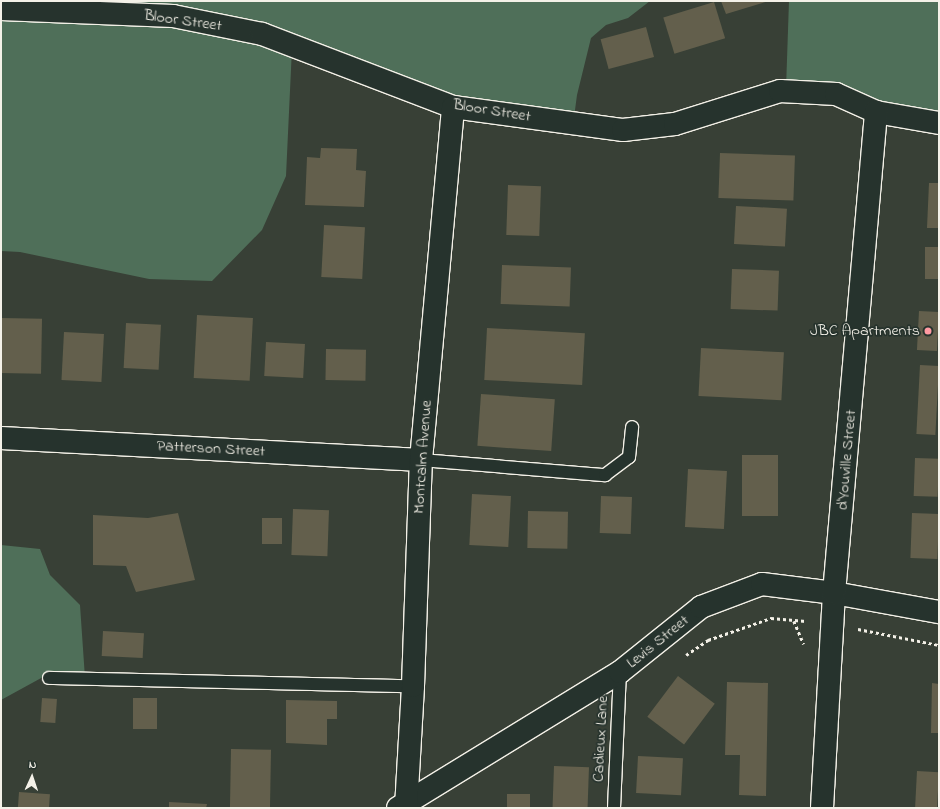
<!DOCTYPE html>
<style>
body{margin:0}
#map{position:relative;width:940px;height:809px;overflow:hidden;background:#384036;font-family:"Indie Flower",sans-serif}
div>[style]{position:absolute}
.green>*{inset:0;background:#4f6f59}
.building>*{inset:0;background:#635f4c;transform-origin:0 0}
.path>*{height:2.5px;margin-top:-1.25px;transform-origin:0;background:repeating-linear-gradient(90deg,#f4f1e8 0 3px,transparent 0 6px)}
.roads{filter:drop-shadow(1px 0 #f4f1e8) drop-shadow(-1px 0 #f4f1e8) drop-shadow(0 1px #f4f1e8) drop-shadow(0 -1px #f4f1e8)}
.service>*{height:12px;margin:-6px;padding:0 6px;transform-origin:6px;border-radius:6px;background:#26332d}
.minor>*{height:22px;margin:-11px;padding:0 11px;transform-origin:11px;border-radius:11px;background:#26332d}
.dots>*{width:11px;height:11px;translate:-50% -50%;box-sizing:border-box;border:2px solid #26332d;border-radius:50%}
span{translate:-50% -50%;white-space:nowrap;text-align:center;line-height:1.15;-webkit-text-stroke:3.5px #26332d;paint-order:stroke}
.street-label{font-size:16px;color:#f4f1e8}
.poi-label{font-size:16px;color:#f4f1e8}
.right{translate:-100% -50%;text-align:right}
.frame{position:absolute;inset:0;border:2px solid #f4f1e8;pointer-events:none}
.north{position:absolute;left:12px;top:757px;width:40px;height:40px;-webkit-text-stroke:3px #26332d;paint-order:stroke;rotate:3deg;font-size:11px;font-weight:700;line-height:16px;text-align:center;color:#f4f1e8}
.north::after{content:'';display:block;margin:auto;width:14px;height:18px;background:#f4f1e8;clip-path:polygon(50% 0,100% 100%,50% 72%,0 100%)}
</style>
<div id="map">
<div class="green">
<div style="clip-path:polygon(1px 1px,650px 1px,628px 18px,606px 25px,591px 38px,577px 95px,573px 125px,451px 108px,292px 48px,286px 176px,262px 230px,212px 281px,149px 279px,20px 252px,1px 251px)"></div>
<div style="clip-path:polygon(789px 1px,939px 1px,939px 121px,786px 89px)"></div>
<div style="clip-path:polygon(1px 545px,40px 549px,50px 575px,80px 605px,85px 678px,43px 677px,1px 700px)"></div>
</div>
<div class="building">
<div style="clip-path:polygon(721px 1px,769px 1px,726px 14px)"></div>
<div style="left:714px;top:2px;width:38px;height:53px;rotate:73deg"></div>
<div style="left:646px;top:27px;width:31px;height:47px;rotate:75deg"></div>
<div style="clip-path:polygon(321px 148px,357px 149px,356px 170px,366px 171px,364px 207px,305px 205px,307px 157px,320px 158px)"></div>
<div style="left:720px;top:153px;width:75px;height:45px;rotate:2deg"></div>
<div style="clip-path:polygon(929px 183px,939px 183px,939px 228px,927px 228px)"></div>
<div style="left:508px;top:185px;width:33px;height:50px;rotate:2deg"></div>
<div style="left:736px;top:206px;width:51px;height:38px;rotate:3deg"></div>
<div style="left:324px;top:225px;width:41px;height:52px;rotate:3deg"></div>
<div style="left:925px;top:247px;width:14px;height:32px"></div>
<div style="left:502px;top:265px;width:69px;height:39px;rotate:2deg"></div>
<div style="left:732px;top:269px;width:47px;height:40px;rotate:2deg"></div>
<div style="left:919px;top:311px;width:20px;height:39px;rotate:3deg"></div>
<div style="left:197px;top:315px;width:56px;height:63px;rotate:3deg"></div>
<div style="left:1px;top:318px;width:41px;height:55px;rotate:1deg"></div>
<div style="left:126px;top:323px;width:35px;height:45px;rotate:3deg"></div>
<div style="left:487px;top:328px;width:98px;height:52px;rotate:3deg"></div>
<div style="left:64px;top:332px;width:40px;height:48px;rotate:3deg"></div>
<div style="left:266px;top:342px;width:39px;height:34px;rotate:3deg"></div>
<div style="left:701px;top:348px;width:83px;height:48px;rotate:3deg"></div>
<div style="left:326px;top:349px;width:40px;height:31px;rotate:1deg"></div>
<div style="left:920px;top:365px;width:19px;height:69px;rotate:3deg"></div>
<div style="left:481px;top:394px;width:74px;height:52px;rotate:4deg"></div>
<div style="left:742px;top:455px;width:36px;height:61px"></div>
<div style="left:915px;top:458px;width:24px;height:38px;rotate:2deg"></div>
<div style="left:688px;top:469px;width:39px;height:58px;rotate:3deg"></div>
<div style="left:472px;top:494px;width:39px;height:51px;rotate:3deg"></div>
<div style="left:601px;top:496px;width:31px;height:37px;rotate:2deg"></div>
<div style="left:293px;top:509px;width:36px;height:46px;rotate:2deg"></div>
<div style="left:528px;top:511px;width:40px;height:37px;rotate:1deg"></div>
<div style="clip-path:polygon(178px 513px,195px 580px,136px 592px,126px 566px,93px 565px,93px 515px,148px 518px)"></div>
<div style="left:912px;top:513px;width:27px;height:45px;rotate:2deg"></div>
<div style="left:262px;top:518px;width:20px;height:26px"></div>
<div style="left:103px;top:631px;width:41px;height:25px;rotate:3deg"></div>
<div style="left:678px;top:676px;width:46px;height:51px;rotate:37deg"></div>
<div style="clip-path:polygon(727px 682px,768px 683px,766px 796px,739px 795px,740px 755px,725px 755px)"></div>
<div style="clip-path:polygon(932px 683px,939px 684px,939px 733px,931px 733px)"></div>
<div style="left:42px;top:698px;width:15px;height:24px;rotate:4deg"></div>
<div style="left:133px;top:698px;width:24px;height:31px"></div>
<div style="clip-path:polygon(286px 700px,337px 701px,337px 719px,327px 719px,327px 745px,286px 743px)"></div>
<div style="left:231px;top:749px;width:40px;height:59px;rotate:1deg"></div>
<div style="left:638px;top:756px;width:45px;height:37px;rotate:3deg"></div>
<div style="left:554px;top:766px;width:35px;height:42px;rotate:2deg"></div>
<div style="left:917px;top:771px;width:22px;height:37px;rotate:3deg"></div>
<div style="left:19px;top:792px;width:31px;height:16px;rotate:4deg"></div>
<div style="left:507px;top:794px;width:23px;height:14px"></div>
<div style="clip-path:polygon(169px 802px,207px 804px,206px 808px,169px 808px)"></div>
</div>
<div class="path">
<div style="left:794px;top:621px;width:25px;rotate:67deg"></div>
<div style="left:858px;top:629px;width:83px;rotate:11.2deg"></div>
<div style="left:686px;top:655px;width:27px;rotate:-34deg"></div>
<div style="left:708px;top:640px;width:67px;rotate:-19.2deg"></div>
<div style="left:771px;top:618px;width:35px;rotate:5deg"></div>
</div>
<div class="roads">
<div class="service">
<div style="left:421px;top:460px;width:185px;rotate:4.7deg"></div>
<div style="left:605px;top:475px;width:30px;rotate:-37deg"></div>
<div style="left:629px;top:457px;width:30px;rotate:-84deg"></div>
<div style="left:49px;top:678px;width:364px;rotate:1.3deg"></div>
<div style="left:614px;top:808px;width:136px;rotate:-87.5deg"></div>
</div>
<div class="minor">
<div style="left:1px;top:9px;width:172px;rotate:2.3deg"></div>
<div style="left:173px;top:16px;width:91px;rotate:11.4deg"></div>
<div style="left:262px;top:34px;width:204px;rotate:20.9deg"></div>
<div style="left:453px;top:107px;width:172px;rotate:7.7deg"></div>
<div style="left:623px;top:130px;width:52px;rotate:-6.6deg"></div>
<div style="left:675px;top:124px;width:110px;rotate:-17.4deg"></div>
<div style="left:780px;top:91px;width:56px;rotate:3.1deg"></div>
<div style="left:836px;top:94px;width:44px;rotate:24.2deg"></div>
<div style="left:876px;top:112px;width:64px;rotate:9.9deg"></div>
<div style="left:1px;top:438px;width:421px;rotate:3deg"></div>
<div style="left:398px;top:808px;width:260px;rotate:-31.5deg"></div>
<div style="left:620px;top:672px;width:104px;rotate:-38.7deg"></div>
<div style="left:701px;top:607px;width:65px;rotate:-20.7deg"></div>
<div style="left:762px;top:584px;width:73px;rotate:7.1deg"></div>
<div style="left:834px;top:593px;width:107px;rotate:10.3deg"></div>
<div style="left:406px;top:808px;width:122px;rotate:-86.7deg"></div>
<div style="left:413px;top:686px;width:226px;rotate:-88deg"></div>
<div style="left:421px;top:460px;width:354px;rotate:-84.8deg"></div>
<div style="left:822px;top:808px;width:215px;rotate:-86.8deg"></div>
<div style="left:834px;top:593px;width:483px;rotate:-85deg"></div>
</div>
</div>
<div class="dots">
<div style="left:928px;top:331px;background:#ff9aa2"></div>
</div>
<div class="street-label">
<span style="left:183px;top:21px;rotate:8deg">Bloor Street</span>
<span style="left:492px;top:111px;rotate:9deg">Bloor Street</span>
<span style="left:211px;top:449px;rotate:3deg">Patterson Street</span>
<span style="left:423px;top:457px;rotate:-86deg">Montcalm Avenue</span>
<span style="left:847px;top:460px;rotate:-85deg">d'Youville Street</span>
<span style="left:658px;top:642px;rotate:-39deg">Levis Street</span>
<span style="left:601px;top:739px;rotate:-87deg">Cadieux Lane</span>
</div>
<div class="poi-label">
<span class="right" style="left:920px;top:331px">JBC Apartments</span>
</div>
<div class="frame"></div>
<div class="north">N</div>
</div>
